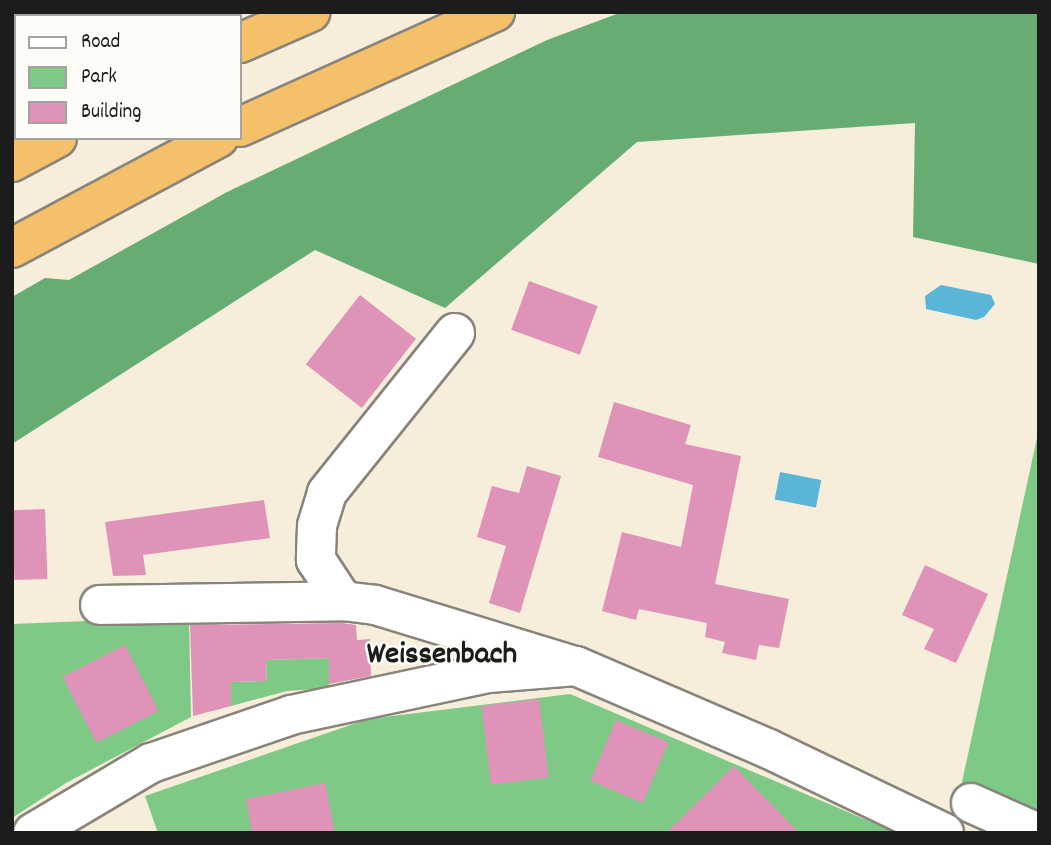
<!DOCTYPE html>
<style>
body{margin:0}
#map{position:relative;width:1051px;height:845px;overflow:hidden;background:#f6edda;font-family:Dekko,sans-serif}
div>[style]{position:absolute}
.green>*{inset:0;background:#7fc986}
.forest>*{inset:0;background:#67ad73}
.water>*{inset:0;background:#5ab5d7;transform-origin:0 0}
.building>*{inset:0;background:#e093b9;transform-origin:0 0}
.roads{filter:drop-shadow(2px 0 #89847b) drop-shadow(-2px 0 #89847b) drop-shadow(0 2px #89847b) drop-shadow(0 -2px #89847b)}
.minor>*{height:38px;margin:-19px;padding:0 19px;transform-origin:19px;border-radius:19px;background:#fff}
.tertiary>*{height:38px;margin:-19px;padding:0 19px;transform-origin:19px;border-radius:19px;background:#fff}
.motorway>*{height:38px;margin:-19px;padding:0 19px;transform-origin:19px;border-radius:19px;background:#f4c16a}
span{translate:-50% -50%;white-space:nowrap;text-align:center;line-height:1.15;-webkit-text-stroke:5px #fdfcf7;paint-order:stroke}
.quarter-label{font-size:32px;color:#1c1c1c;font-weight:700}
.frame{position:absolute;inset:0;border:14px solid #1c1c1c;pointer-events:none}
.legend{position:absolute;left:14px;top:14px;width:228px;height:126px;box-sizing:border-box;background:#fdfcf7;border:2px solid #a3a29f;margin:0;padding:9px 12px;list-style:none;font-size:21px;color:#1c1c1c}
.legend li{display:flex;align-items:center;gap:14px;height:35px}
.legend b{width:35px;border:2px solid #a3a29f}
</style>
<div id="map">
<div class="green">
<div style="clip-path:polygon(1039px 429px,1039px 833px,993px 833px,955px 814px)"></div>
<div style="clip-path:polygon(189px 617px,191px 717px,66px 783px,12px 818px,12px 624px)"></div>
<div style="clip-path:polygon(329px 658px,329px 688px,287px 691px,231px 706px,231px 682px,267px 681px,266px 660px)"></div>
<div style="clip-path:polygon(570px 694px,897px 833px,158px 833px,145px 796px,368px 719px)"></div>
</div>
<div class="forest">
<div style="clip-path:polygon(12px 12px,139px 12px,131px 16px,16px 16px,16px 72px,12px 74px)"></div>
<div style="clip-path:polygon(622px 12px,1039px 12px,1039px 264px,913px 237px,915px 123px,637px 142px,445px 308px,315px 250px,12px 444px,12px 297px,45px 278px,69px 280px,227px 192px,547px 40px)"></div>
</div>
<div class="water">
<div style="clip-path:polygon(941px 285px,991px 295px,995px 304px,984px 317px,976px 320px,926px 309px,925px 296px)"></div>
<div style="left:780px;top:472px;width:42px;height:28px;rotate:11deg"></div>
</div>
<div class="building">
<div style="left:529px;top:281px;width:73px;height:52px;rotate:20deg"></div>
<div style="left:360px;top:295px;width:71px;height:88px;rotate:38deg"></div>
<div style="clip-path:polygon(614px 402px,691px 425px,685px 444px,741px 456px,715px 584px,789px 599px,779px 648px,759px 645px,756px 660px,722px 653px,725px 642px,705px 637px,707px 623px,639px 609px,636px 620px,602px 611px,622px 532px,681px 547px,693px 485px,598px 457px)"></div>
<div style="clip-path:polygon(527px 466px,561px 476px,520px 613px,489px 603px,506px 546px,477px 537px,492px 486px,519px 493px)"></div>
<div style="clip-path:polygon(264px 500px,270px 538px,143px 555px,146px 575px,113px 576px,105px 522px)"></div>
<div style="left:45px;top:509px;width:70px;height:33px;rotate:88deg"></div>
<div style="clip-path:polygon(925px 565px,988px 594px,956px 663px,924px 649px,934px 629px,902px 615px)"></div>
<div style="clip-path:polygon(342px 623px,356px 625px,357px 640px,370px 639px,371px 676px,329px 684px,329px 658px,266px 660px,267px 681px,231px 682px,231px 706px,193px 716px,190px 625px)"></div>
<div style="left:125px;top:645px;width:74px;height:70px;rotate:63deg"></div>
<div style="left:539px;top:699px;width:79px;height:58px;rotate:83deg"></div>
<div style="left:616px;top:720px;width:57px;height:66px;rotate:23deg"></div>
<div style="clip-path:polygon(734px 766px,799px 833px,666px 833px)"></div>
<div style="clip-path:polygon(325px 783px,335px 833px,252px 833px,246px 799px)"></div>
</div>
<div class="roads">
<div class="minor">
<div style="left:455px;top:333px;width:205px;rotate:128.7deg"></div>
<div style="left:327px;top:493px;width:34px;rotate:107deg"></div>
<div style="left:317px;top:526px;width:34px;rotate:92deg"></div>
<div style="left:316px;top:560px;width:49px;rotate:56.6deg"></div>
<div style="left:343px;top:601px;width:32px;rotate:7deg"></div>
<div style="left:375px;top:605px;width:209px;rotate:17deg"></div>
<div style="left:100px;top:605px;width:243px;rotate:-0.9deg"></div>
<div style="left:971px;top:803px;width:73px;rotate:24.1deg"></div>
</div>
<div class="tertiary">
<div style="left:33px;top:833px;width:137px;rotate:-30.7deg"></div>
<div style="left:151px;top:763px;width:148px;rotate:-18.9deg"></div>
<div style="left:291px;top:715px;width:202px;rotate:-12deg"></div>
<div style="left:489px;top:673px;width:87px;rotate:-4.6deg"></div>
<div style="left:576px;top:666px;width:210px;rotate:23.3deg"></div>
<div style="left:769px;top:749px;width:194px;rotate:25.6deg"></div>
</div>
<div class="motorway">
<div style="left:240px;top:43px;width:77px;rotate:-23.6deg"></div>
<div style="left:240px;top:127px;width:280px;rotate:-24.3deg"></div>
<div style="left:12px;top:162px;width:51px;rotate:-28.1deg"></div>
<div style="left:12px;top:248px;width:234px;rotate:-28.1deg"></div>
</div>
</div>
<div class="quarter-label">
<span style="left:442px;top:656px">Weissenbach</span>
</div>
<div class="frame"></div>
<ul class="legend">
<li><b style="height:9px;background:#fff"></b>Road</li>
<li><b style="height:19px;background:#7fc986"></b>Park</li>
<li><b style="height:19px;background:#e093b9"></b>Building</li>
</ul>
</div>
